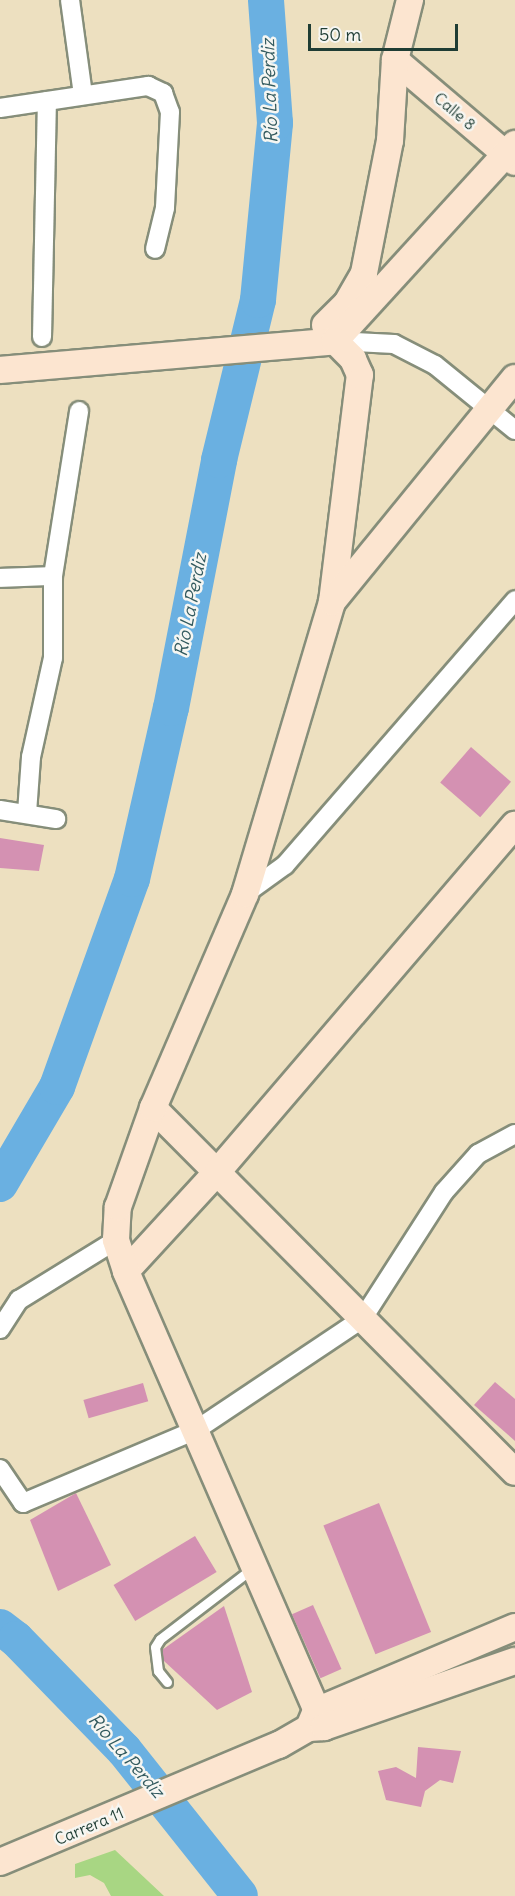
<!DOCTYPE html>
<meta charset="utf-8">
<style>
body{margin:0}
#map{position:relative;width:515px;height:1896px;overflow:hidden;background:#ede0c0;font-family:Delius,sans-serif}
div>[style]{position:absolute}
.green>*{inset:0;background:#a8d683}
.river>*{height:36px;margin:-18px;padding:0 18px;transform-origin:18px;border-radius:18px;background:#6ab0e1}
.building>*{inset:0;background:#d491b2;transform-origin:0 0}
.roads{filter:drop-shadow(2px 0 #868e7a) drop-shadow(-2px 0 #868e7a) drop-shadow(0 2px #868e7a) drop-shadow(0 -2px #868e7a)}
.lane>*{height:9px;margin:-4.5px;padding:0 4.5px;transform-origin:4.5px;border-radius:4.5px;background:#fff}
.street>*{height:18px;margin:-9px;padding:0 9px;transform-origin:9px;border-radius:9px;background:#fff}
.secondary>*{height:26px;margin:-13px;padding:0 13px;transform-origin:13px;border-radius:13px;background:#fce5d0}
span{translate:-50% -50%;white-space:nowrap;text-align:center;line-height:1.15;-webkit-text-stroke:5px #f6f6f2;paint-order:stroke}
.street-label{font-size:16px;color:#1f3d34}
.water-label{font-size:18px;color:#325a5f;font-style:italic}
.scale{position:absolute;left:308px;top:24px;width:150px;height:27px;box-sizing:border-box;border:3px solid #1f3d34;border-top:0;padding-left:8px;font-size:18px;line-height:21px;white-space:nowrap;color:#1f3d34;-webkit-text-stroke:4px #f6f6f2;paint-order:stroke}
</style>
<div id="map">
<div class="green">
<div style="clip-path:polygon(115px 1850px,164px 1896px,111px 1896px,104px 1883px,90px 1875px,75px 1878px,75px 1864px)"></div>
</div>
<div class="river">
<div style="left:0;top:1184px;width:113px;rotate:-59.6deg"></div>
<div style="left:57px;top:1087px;width:221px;rotate:-70.2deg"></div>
<div style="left:132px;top:879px;width:175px;rotate:-77.2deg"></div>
<div style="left:171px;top:708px;width:253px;rotate:-79deg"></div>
<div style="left:219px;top:460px;width:165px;rotate:-76.3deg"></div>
<div style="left:258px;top:300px;width:178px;rotate:-84.5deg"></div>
<div style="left:275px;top:123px;width:123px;rotate:-94.2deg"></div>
<div style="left:0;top:1627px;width:20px;rotate:37deg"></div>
<div style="left:16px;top:1639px;width:155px;rotate:45.8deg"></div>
<div style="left:124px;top:1750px;width:186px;rotate:51.5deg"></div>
</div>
<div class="building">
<div style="left:471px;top:747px;width:53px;height:47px;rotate:41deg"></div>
<div style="clip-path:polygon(0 838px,44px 845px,39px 871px,0 868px)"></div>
<div style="clip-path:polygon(495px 1382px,515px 1399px,515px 1441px,474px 1405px)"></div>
<div style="left:143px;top:1383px;width:19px;height:62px;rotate:74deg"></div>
<div style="clip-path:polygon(76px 1493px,111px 1565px,58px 1591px,30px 1520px)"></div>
<div style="left:379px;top:1503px;width:139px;height:60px;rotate:68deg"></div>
<div style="left:195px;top:1536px;width:42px;height:95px;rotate:59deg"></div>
<div style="left:313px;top:1605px;width:70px;height:23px;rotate:66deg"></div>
<div style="clip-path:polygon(224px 1606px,252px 1692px,217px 1710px,164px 1661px,162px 1650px)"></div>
<div style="clip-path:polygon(418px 1747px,461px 1751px,453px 1783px,440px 1780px,425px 1791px,421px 1807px,386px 1800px,378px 1771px,396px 1767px,416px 1778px)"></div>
</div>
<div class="roads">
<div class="lane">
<div style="left:167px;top:1682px;width:14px;rotate:-129deg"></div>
<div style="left:158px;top:1671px;width:24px;rotate:-97deg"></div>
<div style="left:155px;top:1647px;width:9px;rotate:-58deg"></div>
<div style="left:160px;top:1639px;width:117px;rotate:-37.4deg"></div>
</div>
<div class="street">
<div style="left:70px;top:0;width:96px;rotate:82.2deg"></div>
<div style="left:0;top:108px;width:150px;rotate:-8.5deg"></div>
<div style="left:148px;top:86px;width:17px;rotate:25deg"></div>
<div style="left:163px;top:93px;width:20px;rotate:70deg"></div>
<div style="left:170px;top:112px;width:96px;rotate:93deg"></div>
<div style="left:165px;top:208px;width:42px;rotate:103.7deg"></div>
<div style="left:42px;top:337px;width:236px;rotate:-88.8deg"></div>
<div style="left:335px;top:341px;width:59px;rotate:2.9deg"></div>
<div style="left:394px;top:344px;width:46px;rotate:27.1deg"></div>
<div style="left:435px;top:365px;width:103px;rotate:39.1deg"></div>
<div style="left:0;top:578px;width:53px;rotate:-2.2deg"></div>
<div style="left:0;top:810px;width:57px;rotate:9.1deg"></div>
<div style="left:27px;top:813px;width:56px;rotate:-85.9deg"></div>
<div style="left:31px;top:757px;width:101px;rotate:-77.5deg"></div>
<div style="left:53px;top:658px;width:82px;rotate:-90deg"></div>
<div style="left:53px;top:576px;width:167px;rotate:-81deg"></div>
<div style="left:245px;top:894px;width:49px;rotate:-35.9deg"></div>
<div style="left:285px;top:865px;width:351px;rotate:-49deg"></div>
<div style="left:0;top:1329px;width:35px;rotate:-57deg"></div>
<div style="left:19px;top:1300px;width:114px;rotate:-31.7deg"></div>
<div style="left:0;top:1469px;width:41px;rotate:55.9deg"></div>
<div style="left:23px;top:1503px;width:188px;rotate:-22.9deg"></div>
<div style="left:196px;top:1430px;width:201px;rotate:-33.8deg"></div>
<div style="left:363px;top:1318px;width:150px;rotate:-57.3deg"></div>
<div style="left:444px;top:1192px;width:51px;rotate:-48.2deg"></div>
<div style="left:478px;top:1154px;width:42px;rotate:-28.4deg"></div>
</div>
<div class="secondary">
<div style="left:395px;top:60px;width:157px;rotate:40.4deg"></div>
<div style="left:325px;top:325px;width:31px;rotate:-45deg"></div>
<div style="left:347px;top:303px;width:34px;rotate:-60deg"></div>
<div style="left:364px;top:273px;width:135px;rotate:-78.9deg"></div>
<div style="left:390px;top:141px;width:81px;rotate:-86.5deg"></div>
<div style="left:395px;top:60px;width:62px;rotate:-76deg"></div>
<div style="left:0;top:370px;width:336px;rotate:-4.9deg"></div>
<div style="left:335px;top:341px;width:267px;rotate:-47.6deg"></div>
<div style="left:332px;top:602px;width:229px;rotate:-83deg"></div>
<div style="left:360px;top:375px;width:17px;rotate:-114deg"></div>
<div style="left:353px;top:359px;width:25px;rotate:-135deg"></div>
<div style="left:153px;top:1108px;width:513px;rotate:45.16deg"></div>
<div style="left:126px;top:1271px;width:136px;rotate:-47.4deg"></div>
<div style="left:218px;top:1171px;width:456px;rotate:-49.4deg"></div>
<div style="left:310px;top:1725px;width:15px;rotate:-67deg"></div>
<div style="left:316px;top:1711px;width:216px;rotate:-22.9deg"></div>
<div style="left:324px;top:1727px;width:497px;rotate:-113.5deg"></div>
<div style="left:126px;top:1271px;width:33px;rotate:-108deg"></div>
<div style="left:116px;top:1240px;width:33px;rotate:-87deg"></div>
<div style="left:118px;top:1207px;width:105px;rotate:-70.5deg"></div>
<div style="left:153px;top:1108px;width:233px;rotate:-66.7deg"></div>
<div style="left:245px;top:894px;width:305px;rotate:-73.4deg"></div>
<div style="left:332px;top:602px;width:289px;rotate:-50.8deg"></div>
<div style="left:0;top:1862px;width:303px;rotate:-22.8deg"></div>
<div style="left:279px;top:1745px;width:34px;rotate:-30deg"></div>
<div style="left:309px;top:1728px;width:15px;rotate:-4deg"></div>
<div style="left:324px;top:1727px;width:202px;rotate:-19.1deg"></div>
</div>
</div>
<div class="street-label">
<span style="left:455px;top:111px;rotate:40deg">Calle 8</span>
<span style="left:89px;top:1826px;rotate:-23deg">Carrera 11</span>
</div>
<div class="water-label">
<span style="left:270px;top:91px;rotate:-92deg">Río La Perdiz</span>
<span style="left:191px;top:605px;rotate:-79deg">Río La Perdiz</span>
<span style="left:126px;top:1756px;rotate:49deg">Río La Perdiz</span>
</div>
<div class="scale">50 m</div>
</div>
